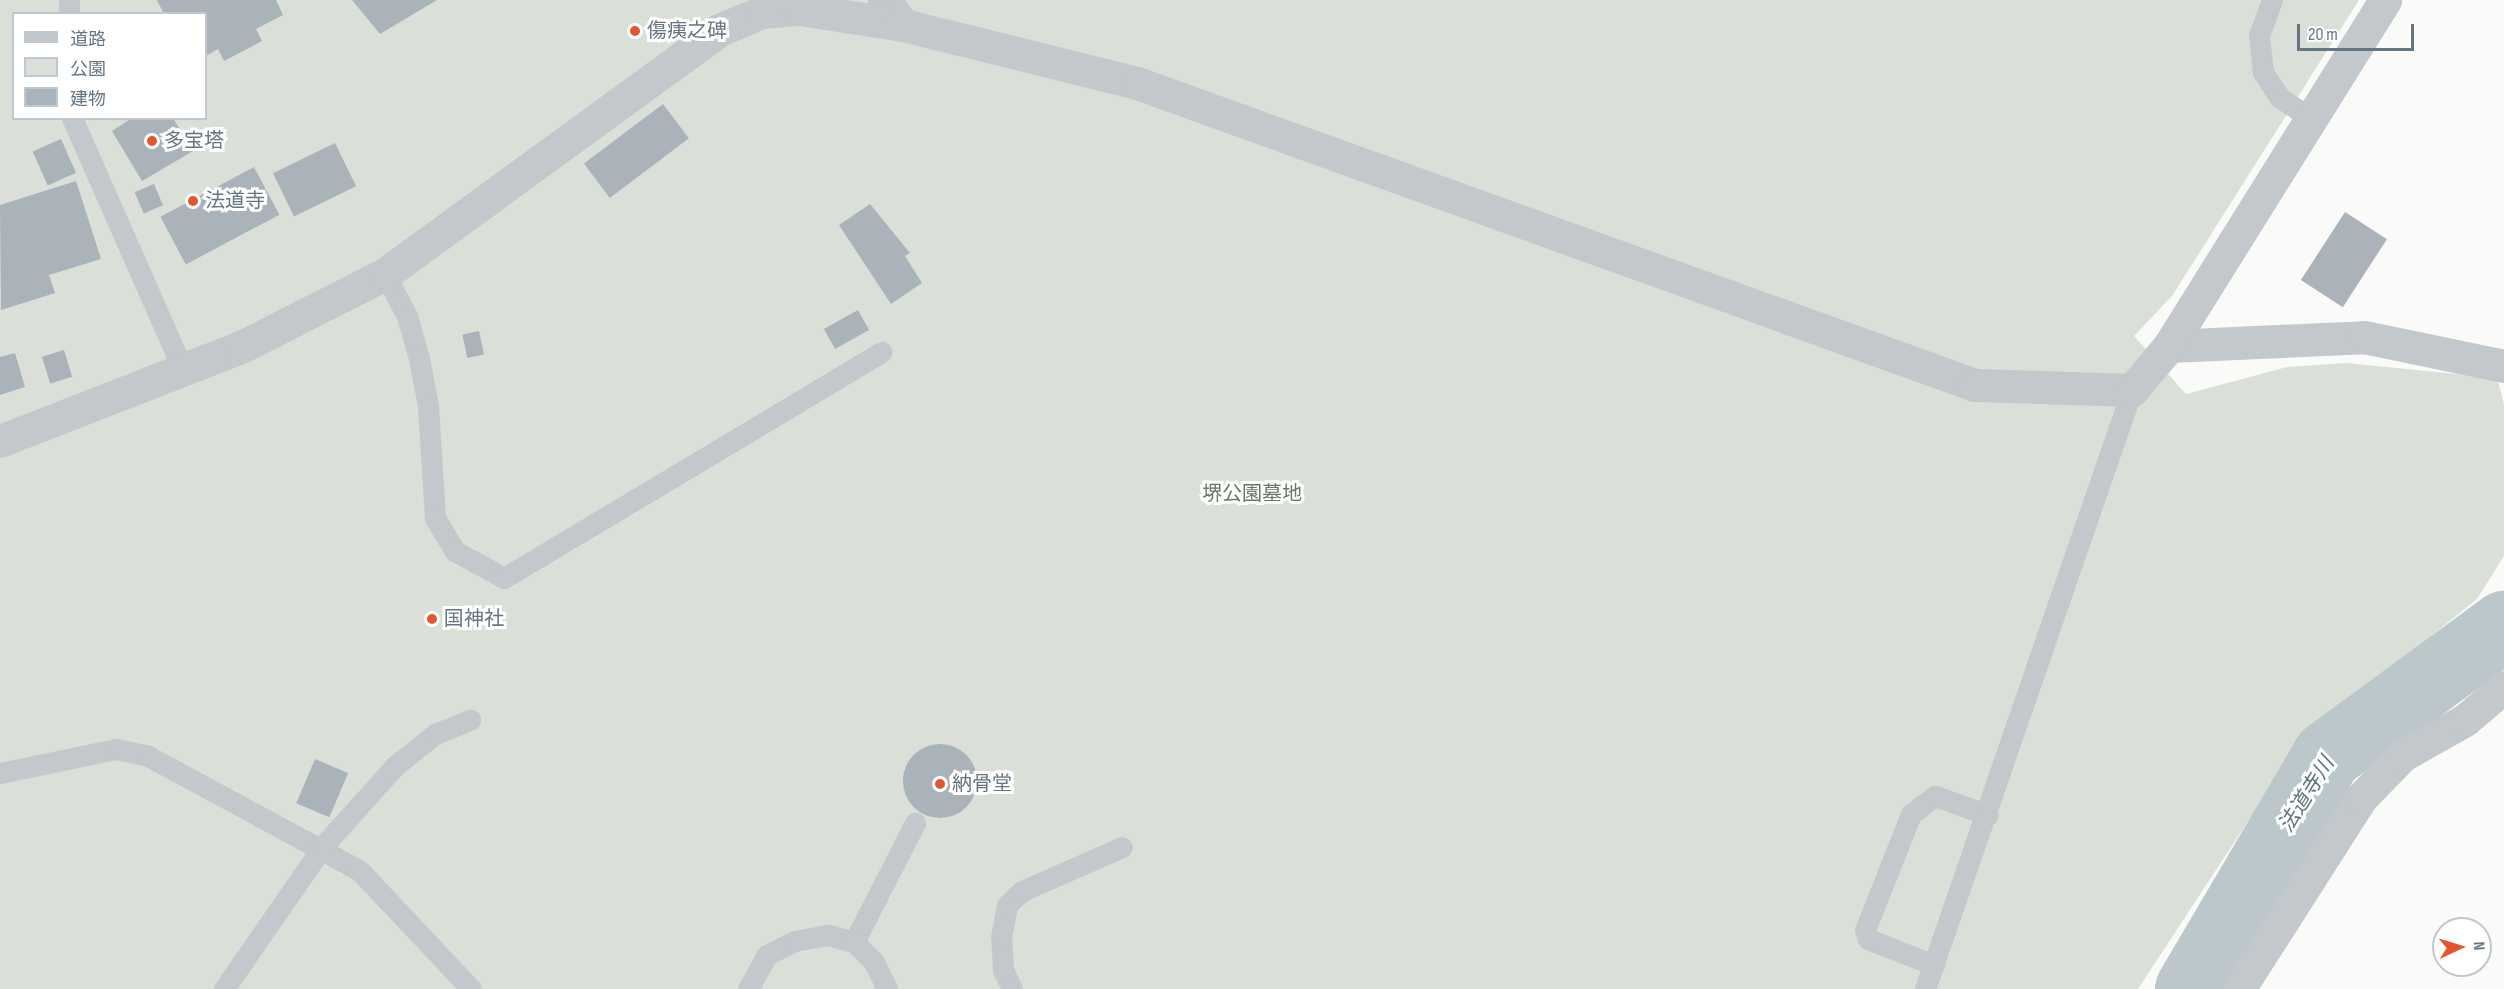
<!DOCTYPE html>
<meta charset="utf-8">
<style>
body{margin:0}
#map{position:relative;width:2504px;height:989px;overflow:hidden;background:#fafaf8;font-family:"Sofia Sans Condensed","Noto Sans JP",sans-serif}
div>[style]{position:absolute}
.green>*{inset:0;background:#dadfd7}
.river>*{height:70px;margin:-35px;padding:0 35px;transform-origin:35px;border-radius:35px;background:#bbc7cb}
.building>*{inset:0;background:#aab3b9;transform-origin:0 0}
.round{border-radius:50%}
.service>*{height:21px;margin:-10.5px;padding:0 10.5px;transform-origin:10.5px;border-radius:10.5px;background:#c3c8cc}
.minor>*{height:33px;margin:-16.5px;padding:0 16.5px;transform-origin:16.5px;border-radius:16.5px;background:#c3c8cc}
.tertiary>*{height:33px;margin:-16.5px;padding:0 16.5px;transform-origin:16.5px;border-radius:16.5px;background:#c3c8cc}
.dots>*{width:16px;height:16px;translate:-50% -50%;box-sizing:border-box;border:3px solid #fff;border-radius:50%}
span{translate:-50% -50%;white-space:nowrap;text-align:center;line-height:1.15;-webkit-text-stroke:6px #fff;paint-order:stroke}
.poi-label{font-size:20px;color:#657683}
.left{translate:0 -50%;text-align:left}
.park-label{font-size:20px;color:#687a64}
.water-label{font-size:21px;color:#60757c;font-style:italic}
.legend{position:absolute;left:12px;top:12px;width:195px;height:108px;box-sizing:border-box;background:#fff;border:2px solid #c1c8cd;margin:0;padding:8px 10px;list-style:none;font-size:18px;color:#657683}
.legend li{display:flex;align-items:center;gap:12px;height:30px}
.legend b{width:30px;border:2px solid #c1c8cd}
.north{position:absolute;left:2432px;top:917px;width:60px;height:60px;box-sizing:border-box;background:#fff;border:2px solid #c1c8cd;border-radius:50%;rotate:86deg;font-size:16px;font-weight:700;line-height:24px;text-align:center;color:#657683}
.north::after{content:'';display:block;margin:auto;width:21px;height:27px;background:#e4572e;clip-path:polygon(50% 0,100% 100%,50% 72%,0 100%)}
.scale{position:absolute;left:2297px;top:24px;width:117px;height:27px;box-sizing:border-box;border:3px solid #657683;border-top:0;padding-left:8px;font-size:18px;line-height:21px;white-space:nowrap;color:#657683;-webkit-text-stroke:4px #fff;paint-order:stroke}
</style>
<div id="map">
<div class="green">
<div style="clip-path:polygon(evenodd,0 0,2359px 0,2172px 296px,2134px 336px,2186px 394px,2287px 367px,2346px 363px,2497px 378px,2504px 404px,2504px 556px,2477px 599px,2300px 742px,2138px 989px,0 989px,0 0,14px 14px,206px 14px,206px 118px,14px 118px,14px 14px)"></div>
</div>
<div class="river">
<div style="left:2190px;top:989px;width:270px;rotate:-59.5deg"></div>
<div style="left:2327px;top:756px;width:220px;rotate:-36.3deg"></div>
</div>
<div class="building">
<div style="clip-path:polygon(157px 0,276px 0,283px 15px,256px 29px,262px 41px,224px 61px,218px 49px,206px 56px,206px 14px,164px 14px)"></div>
<div style="clip-path:polygon(352px 0,437px 0,380px 34px)"></div>
<div style="left:663px;top:104px;width:43px;height:99px;rotate:53deg"></div>
<div style="clip-path:polygon(132px 118px,173px 118px,193px 151px,142px 181px,112px 131px)"></div>
<div style="left:61px;top:139px;width:37px;height:31px;rotate:66deg"></div>
<div style="left:335px;top:143px;width:48px;height:69px;rotate:64deg"></div>
<div style="left:254px;top:167px;width:54px;height:106px;rotate:62deg"></div>
<div style="clip-path:polygon(76px 181px,101px 259px,49px 275px,55px 293px,1px 310px,0 205px)"></div>
<div style="left:154px;top:184px;width:23px;height:21px;rotate:67deg"></div>
<div style="clip-path:polygon(870px 204px,910px 253px,905px 256px,922px 283px,891px 304px,839px 225px)"></div>
<div style="left:2345px;top:212px;width:50px;height:81px;rotate:33deg"></div>
<div style="left:858px;top:310px;width:23px;height:39px;rotate:61deg"></div>
<div style="left:479px;top:331px;width:24px;height:17px;rotate:78deg"></div>
<div style="left:64px;top:350px;width:28px;height:23px;rotate:73deg"></div>
<div style="clip-path:polygon(15px 353px,25px 387px,0 395px,0 357px)"></div>
<div class="round" style="left:903px;top:744px;width:74px;height:74px"></div>
<div style="left:315px;top:759px;width:36px;height:48px;rotate:23deg"></div>
</div>
<div class="service">
<div style="left:69px;top:0;width:14px;rotate:90deg"></div>
<div style="left:2272px;top:0;width:37px;rotate:110deg"></div>
<div style="left:2259px;top:35px;width:37px;rotate:84deg"></div>
<div style="left:2263px;top:72px;width:30px;rotate:57deg"></div>
<div style="left:2279px;top:97px;width:37px;rotate:34deg"></div>
<div style="left:72px;top:118px;width:275px;rotate:66.2deg"></div>
<div style="left:385px;top:274px;width:47px;rotate:62.4deg"></div>
<div style="left:407px;top:316px;width:44px;rotate:74.1deg"></div>
<div style="left:419px;top:358px;width:49px;rotate:79.4deg"></div>
<div style="left:428px;top:406px;width:112px;rotate:86.4deg"></div>
<div style="left:435px;top:518px;width:39px;rotate:59deg"></div>
<div style="left:455px;top:551px;width:56px;rotate:28.9deg"></div>
<div style="left:504px;top:578px;width:440px;rotate:-30.9deg"></div>
<div style="left:0;top:773px;width:118px;rotate:-11.7deg"></div>
<div style="left:116px;top:749px;width:33px;rotate:12deg"></div>
<div style="left:148px;top:756px;width:240px;rotate:28.4deg"></div>
<div style="left:359px;top:870px;width:163px;rotate:46.7deg"></div>
<div style="left:854px;top:942px;width:134px;rotate:-62.9deg"></div>
<div style="left:1934px;top:965px;width:71px;rotate:-158.5deg"></div>
<div style="left:1868px;top:939px;width:9px;rotate:-108deg"></div>
<div style="left:1865px;top:930px;width:125px;rotate:-68.4deg"></div>
<div style="left:1911px;top:814px;width:30px;rotate:-37deg"></div>
<div style="left:1935px;top:796px;width:56px;rotate:19.7deg"></div>
<div style="left:224px;top:989px;width:174px;rotate:-55.3deg"></div>
<div style="left:323px;top:846px;width:108px;rotate:-48deg"></div>
<div style="left:395px;top:766px;width:51px;rotate:-38.7deg"></div>
<div style="left:435px;top:734px;width:38px;rotate:-22deg"></div>
<div style="left:748px;top:989px;width:39px;rotate:-61deg"></div>
<div style="left:767px;top:955px;width:30px;rotate:-27deg"></div>
<div style="left:794px;top:941px;width:35px;rotate:-10deg"></div>
<div style="left:828px;top:935px;width:27px;rotate:15deg"></div>
<div style="left:854px;top:942px;width:28px;rotate:45deg"></div>
<div style="left:874px;top:962px;width:30px;rotate:64deg"></div>
<div style="left:1012px;top:989px;width:21px;rotate:-115deg"></div>
<div style="left:1003px;top:970px;width:33px;rotate:-93deg"></div>
<div style="left:1001px;top:937px;width:33px;rotate:-79deg"></div>
<div style="left:1007px;top:905px;width:21px;rotate:-43deg"></div>
<div style="left:1022px;top:891px;width:109px;rotate:-23.7deg"></div>
<div style="left:1925px;top:989px;width:634px;rotate:-70.94deg"></div>
</div>
<div class="minor">
<div style="left:884px;top:0;width:31px;rotate:53deg"></div>
<div style="left:2169px;top:346px;width:195px;rotate:-2.6deg"></div>
<div style="left:2364px;top:337px;width:143px;rotate:11.7deg"></div>
<div style="left:2239px;top:989px;width:228px;rotate:-57.4deg"></div>
<div style="left:2362px;top:797px;width:59px;rotate:-45.7deg"></div>
<div style="left:2403px;top:755px;width:71px;rotate:-29.4deg"></div>
<div style="left:2465px;top:720px;width:51px;rotate:-40.2deg"></div>
</div>
<div class="tertiary">
<div style="left:0;top:441px;width:259px;rotate:-21.3deg"></div>
<div style="left:241px;top:347px;width:161px;rotate:-26.9deg"></div>
<div style="left:385px;top:274px;width:414px;rotate:-36.1deg"></div>
<div style="left:719px;top:30px;width:47px;rotate:-22.7deg"></div>
<div style="left:762px;top:12px;width:37px;rotate:-5deg"></div>
<div style="left:799px;top:9px;width:105px;rotate:8.7deg"></div>
<div style="left:903px;top:25px;width:241px;rotate:13.9deg"></div>
<div style="left:1137px;top:83px;width:891px;rotate:19.82deg"></div>
<div style="left:1975px;top:385px;width:157px;rotate:1.8deg"></div>
<div style="left:2132px;top:390px;width:57px;rotate:-49.9deg"></div>
<div style="left:2169px;top:346px;width:408px;rotate:-58deg"></div>
</div>
<div class="dots">
<div style="left:635px;top:31px;background:#e4572e"></div>
<div style="left:152px;top:141px;background:#e4572e"></div>
<div style="left:193px;top:201px;background:#e4572e"></div>
<div style="left:432px;top:619px;background:#e4572e"></div>
<div style="left:940px;top:784px;background:#e4572e"></div>
</div>
<div class="poi-label">
<span class="left" style="left:647px;top:31px">傷痍之碑</span>
<span class="left" style="left:164px;top:141px">多宝塔</span>
<span class="left" style="left:205px;top:201px">法道寺</span>
<span class="left" style="left:444px;top:619px">国神社</span>
<span class="left" style="left:952px;top:784px">納骨堂</span>
</div>
<div class="park-label">
<span style="left:1252px;top:494px">堺公園墓地</span>
</div>
<div class="water-label">
<span style="left:2307px;top:795px;rotate:-58deg">法道寺川</span>
</div>
<ul class="legend">
<li><b style="height:8px;background:#c3c8cc"></b>道路</li>
<li><b style="height:16px;background:#dadfd7"></b>公園</li>
<li><b style="height:16px;background:#aab3b9"></b>建物</li>
</ul>
<div class="north">N</div>
<div class="scale">20 m</div>
</div>
